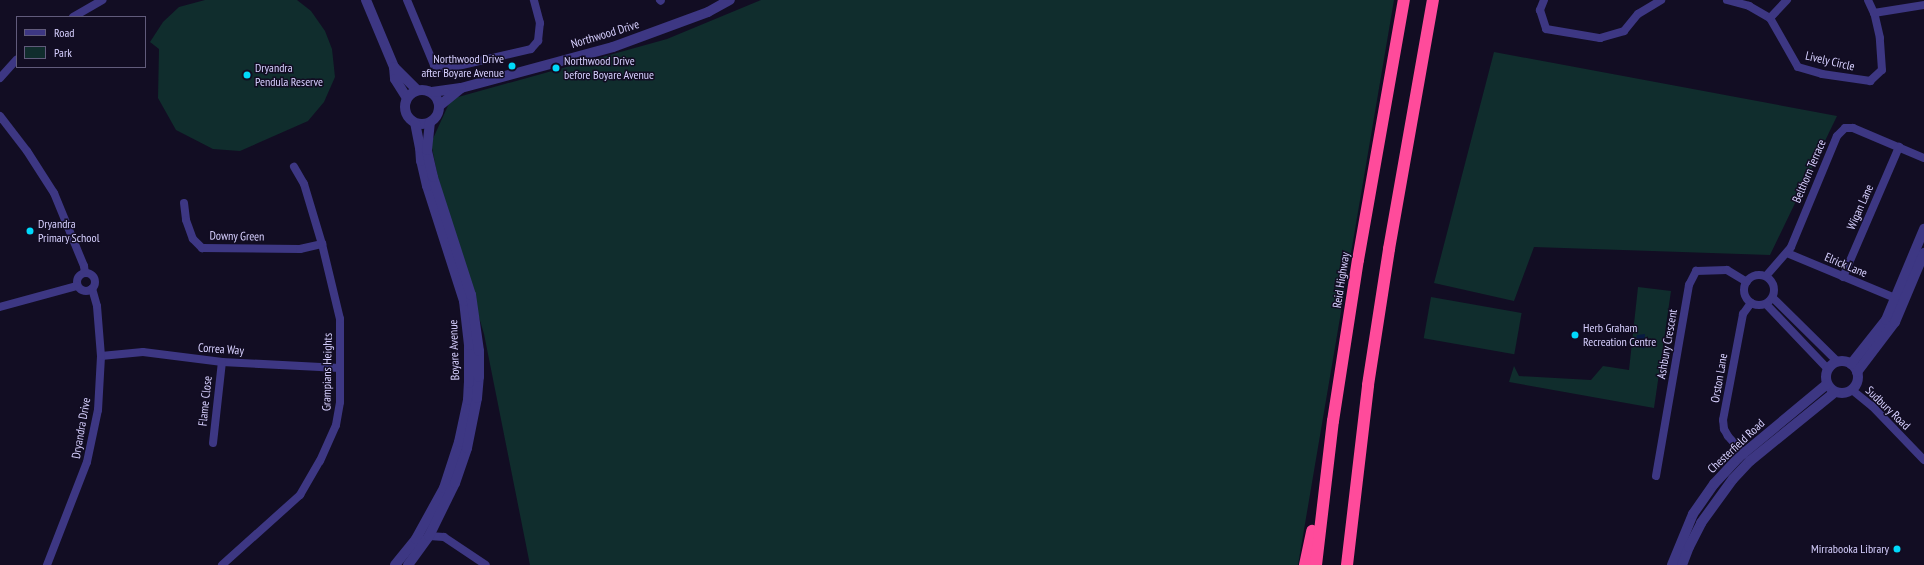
<!DOCTYPE html>
<style>
body{margin:0}
#map{position:relative;width:1924px;height:565px;overflow:hidden;background:#120d23;font-family:"PT Sans Narrow",sans-serif}
div>[style]{position:absolute}
.green>*{inset:0;background:#102d2d;transform-origin:0 0}
.water>*{inset:0;background:#081b41}
.minor>*{height:8px;margin:-4px;padding:0 4px;transform-origin:4px;border-radius:4px;background:#3d3783}
.minor>.ring{margin:-4px;padding:0;box-sizing:content-box;background:none;border:8px solid #3d3783;border-radius:50%}
.tertiary>*{height:10px;margin:-5px;padding:0 5px;transform-origin:5px;border-radius:5px;background:#3d3783}
.tertiary>.ring{margin:-5px;padding:0;box-sizing:content-box;background:none;border:10px solid #3d3783;border-radius:50%}
.motorway>*{height:12px;margin:-6px;padding:0 6px;transform-origin:6px;border-radius:6px;background:#ff4b9b}
.dots>*{width:11px;height:11px;translate:-50% -50%;box-sizing:border-box;border:2px solid #120d23;border-radius:50%}
span{translate:-50% -50%;white-space:nowrap;text-align:center;line-height:1.15;-webkit-text-stroke:3px #120d23;paint-order:stroke}
.street-label{font-size:12px;color:#d7d0ff}
.poi-label{font-size:12px;color:#d7d0ff}
.right{translate:-100% -50%;text-align:right}
.left{translate:0 -50%;text-align:left}
.legend{position:absolute;left:16px;top:16px;width:130px;height:52px;box-sizing:border-box;background:#120d23;border:1px solid #615b7b;margin:0;padding:5px 7px;list-style:none;font-size:12px;color:#d7d0ff}
.legend li{display:flex;align-items:center;gap:8px;height:20px}
.legend b{width:20px;border:1px solid #615b7b}
</style>
<div id="map">
<div class="green">
<div style="clip-path:polygon(205px 0,297px 0,311px 11px,325px 31px,332px 49px,335px 77px,324px 102px,308px 121px,240px 151px,213px 149px,176px 130px,158px 98px,159px 49px,150px 42px,163px 22px,179px 7px)"></div>
<div style="clip-path:polygon(761px 0,1394px 0,1298px 565px,530px 565px,484px 334px,438px 178px,431px 143px,451px 99px,667px 39px)"></div>
<div style="clip-path:polygon(1494px 52px,1837px 116px,1770px 255px,1534px 247px,1514px 301px,1434px 283px)"></div>
<div style="clip-path:polygon(1638px 287px,1671px 291px,1654px 408px,1509px 382px,1514px 366px,1519px 376px,1591px 380px,1603px 366px,1629px 370px)"></div>
<div style="left:1431px;top:297px;width:92px;height:42px;rotate:10deg"></div>
</div>
<div class="water">
<div style="clip-path:polygon(1645px 334px,1644px 349px,1635px 344px,1637px 335px)"></div>
</div>
<div class="minor">
<div style="left:407px;top:0;width:70px;rotate:67.4deg"></div>
<div style="left:434px;top:65px;width:12px;rotate:20deg"></div>
<div style="left:445px;top:69px;width:88px;rotate:-13.1deg"></div>
<div style="left:531px;top:49px;width:11px;rotate:-49deg"></div>
<div style="left:538px;top:41px;width:18px;rotate:-84deg"></div>
<div style="left:540px;top:23px;width:24px;rotate:-105deg"></div>
<div style="left:660px;top:0;width:1px;rotate:45deg"></div>
<div style="left:1544px;top:0;width:11px;rotate:112deg"></div>
<div style="left:1540px;top:10px;width:20px;rotate:72deg"></div>
<div style="left:1546px;top:29px;width:55px;rotate:9.5deg"></div>
<div style="left:1600px;top:38px;width:25px;rotate:-16deg"></div>
<div style="left:1624px;top:31px;width:22px;rotate:-51deg"></div>
<div style="left:1638px;top:14px;width:27px;rotate:-31deg"></div>
<div style="left:1727px;top:0;width:23px;rotate:15deg"></div>
<div style="left:1749px;top:6px;width:24px;rotate:30deg"></div>
<div style="left:1770px;top:18px;width:56px;rotate:60.3deg"></div>
<div style="left:1798px;top:67px;width:25px;rotate:16deg"></div>
<div style="left:1822px;top:74px;width:49px;rotate:8.3deg"></div>
<div style="left:1870px;top:81px;width:16px;rotate:-43deg"></div>
<div style="left:1882px;top:70px;width:32px;rotate:-94deg"></div>
<div style="left:1880px;top:38px;width:26px;rotate:-103deg"></div>
<div style="left:1874px;top:13px;width:14px;rotate:-115deg"></div>
<div style="left:1874px;top:13px;width:51px;rotate:-9.1deg"></div>
<div style="left:73px;top:17px;width:34px;rotate:-30deg"></div>
<div style="left:1770px;top:18px;width:25px;rotate:-47deg"></div>
<div style="left:0;top:78px;width:25px;rotate:-48deg"></div>
<div style="left:0;top:116px;width:44px;rotate:52.4deg"></div>
<div style="left:27px;top:151px;width:50px;rotate:57.3deg"></div>
<div style="left:54px;top:193px;width:79px;rotate:67.7deg"></div>
<div style="left:84px;top:266px;width:7px;rotate:82deg"></div>
<div style="left:184px;top:203px;width:17px;rotate:83deg"></div>
<div style="left:186px;top:220px;width:20px;rotate:70deg"></div>
<div style="left:193px;top:239px;width:13px;rotate:45deg"></div>
<div style="left:202px;top:248px;width:98px;rotate:0.6deg"></div>
<div style="left:300px;top:249px;width:23px;rotate:-13deg"></div>
<div style="left:1787px;top:253px;width:117px;rotate:22.6deg"></div>
<div class="ring" style="left:77px;top:273px;width:10px;height:10px"></div>
<div class="ring" style="left:1744px;top:275px;width:22px;height:22px"></div>
<div style="left:1766px;top:276px;width:38px;rotate:-49deg"></div>
<div style="left:1791px;top:247px;width:120px;rotate:-67.5deg"></div>
<div style="left:1837px;top:136px;width:11px;rotate:-45deg"></div>
<div style="left:1845px;top:128px;width:8px"></div>
<div style="left:1853px;top:128px;width:77px;rotate:22.9deg"></div>
<div style="left:1843px;top:277px;width:142px;rotate:-66.7deg"></div>
<div style="left:1773px;top:298px;width:91px;rotate:44.6deg"></div>
<div style="left:1766px;top:304px;width:90px;rotate:46.4deg"></div>
<div style="left:0;top:307px;width:80px;rotate:-15.3deg"></div>
<div style="left:101px;top:356px;width:42px;rotate:-5.4deg"></div>
<div style="left:143px;top:352px;width:80px;rotate:7.2deg"></div>
<div style="left:222px;top:362px;width:118px;rotate:2.9deg"></div>
<div style="left:1852px;top:390px;width:26px;rotate:39deg"></div>
<div style="left:1872px;top:406px;width:75px;rotate:46.1deg"></div>
<div style="left:213px;top:443px;width:81px;rotate:-83.7deg"></div>
<div style="left:1744px;top:454px;width:24px;rotate:-132deg"></div>
<div style="left:1728px;top:436px;width:8px;rotate:-120deg"></div>
<div style="left:1724px;top:429px;width:9px;rotate:-96deg"></div>
<div style="left:1723px;top:420px;width:108px;rotate:-79.3deg"></div>
<div style="left:1743px;top:314px;width:14px;rotate:-54deg"></div>
<div style="left:1656px;top:476px;width:194px;rotate:-80.2deg"></div>
<div style="left:1689px;top:285px;width:16px;rotate:-63deg"></div>
<div style="left:1696px;top:271px;width:31px;rotate:-2deg"></div>
<div style="left:1727px;top:270px;width:23px;rotate:31deg"></div>
<div style="left:429px;top:536px;width:15px;rotate:4deg"></div>
<div style="left:444px;top:537px;width:50px;rotate:33.7deg"></div>
<div style="left:47px;top:565px;width:110px;rotate:-68.8deg"></div>
<div style="left:87px;top:462px;width:53px;rotate:-78.1deg"></div>
<div style="left:98px;top:410px;width:54px;rotate:-86.8deg"></div>
<div style="left:101px;top:356px;width:50px;rotate:-94.6deg"></div>
<div style="left:97px;top:306px;width:18px;rotate:-106deg"></div>
<div style="left:222px;top:565px;width:105px;rotate:-41.9deg"></div>
<div style="left:300px;top:495px;width:39px;rotate:-60deg"></div>
<div style="left:320px;top:461px;width:39px;rotate:-66deg"></div>
<div style="left:336px;top:425px;width:23px;rotate:-80deg"></div>
<div style="left:340px;top:402px;width:83px;rotate:-90deg"></div>
<div style="left:340px;top:319px;width:77px;rotate:-103.5deg"></div>
<div style="left:322px;top:244px;width:63px;rotate:-106.7deg"></div>
<div style="left:304px;top:184px;width:20px;rotate:-120deg"></div>
</div>
<div class="tertiary">
<div style="left:366px;top:0;width:73px;rotate:67.3deg"></div>
<div style="left:394px;top:67px;width:12px;rotate:85deg"></div>
<div style="left:395px;top:79px;width:22px;rotate:58deg"></div>
<div style="left:394px;top:67px;width:33px;rotate:45deg"></div>
<div class="ring" style="left:405px;top:90px;width:24px;height:24px"></div>
<div style="left:432px;top:92px;width:29px;rotate:-8deg"></div>
<div style="left:461px;top:88px;width:157px;rotate:-15.1deg"></div>
<div style="left:613px;top:47px;width:101px;rotate:-20.2deg"></div>
<div style="left:708px;top:12px;width:25px;rotate:-29deg"></div>
<div style="left:439px;top:106px;width:28px;rotate:-39deg"></div>
<div class="ring" style="left:1826px;top:361px;width:22px;height:22px"></div>
<div style="left:1851px;top:364px;width:56px;rotate:-51.5deg"></div>
<div style="left:1886px;top:320px;width:99px;rotate:-67.3deg"></div>
<div style="left:1857px;top:372px;width:63px;rotate:-52.8deg"></div>
<div style="left:1895px;top:322px;width:75px;rotate:-67.2deg"></div>
<div style="left:395px;top:565px;width:33px;rotate:-51deg"></div>
<div style="left:416px;top:539px;width:58px;rotate:-61.2deg"></div>
<div style="left:444px;top:488px;width:48px;rotate:-71.9deg"></div>
<div style="left:459px;top:442px;width:43px;rotate:-77.9deg"></div>
<div style="left:468px;top:400px;width:17px;rotate:-87deg"></div>
<div style="left:469px;top:383px;width:38px;rotate:-90deg"></div>
<div style="left:469px;top:345px;width:44px;rotate:-96.5deg"></div>
<div style="left:464px;top:301px;width:121px;rotate:-107.8deg"></div>
<div style="left:427px;top:186px;width:26px;rotate:-103deg"></div>
<div style="left:421px;top:161px;width:13px;rotate:-94deg"></div>
<div style="left:420px;top:148px;width:25px;rotate:-101deg"></div>
<div style="left:408px;top:565px;width:36px;rotate:-54deg"></div>
<div style="left:429px;top:536px;width:59px;rotate:-63.9deg"></div>
<div style="left:455px;top:483px;width:37px;rotate:-71deg"></div>
<div style="left:467px;top:448px;width:51px;rotate:-78.7deg"></div>
<div style="left:477px;top:398px;width:21px;rotate:-85deg"></div>
<div style="left:479px;top:377px;width:26px;rotate:-90deg"></div>
<div style="left:479px;top:351px;width:57px;rotate:-98.1deg"></div>
<div style="left:471px;top:295px;width:124px;rotate:-107.9deg"></div>
<div style="left:433px;top:177px;width:28px;rotate:-103deg"></div>
<div style="left:427px;top:150px;width:28px;rotate:-84deg"></div>
<div style="left:1672px;top:565px;width:55px;rotate:-67.6deg"></div>
<div style="left:1693px;top:514px;width:37px;rotate:-55deg"></div>
<div style="left:1714px;top:484px;width:35px;rotate:-47deg"></div>
<div style="left:1738px;top:458px;width:116px;rotate:-39.7deg"></div>
<div style="left:1682px;top:565px;width:19px;rotate:-69deg"></div>
<div style="left:1689px;top:547px;width:27px;rotate:-63deg"></div>
<div style="left:1701px;top:523px;width:54px;rotate:-54deg"></div>
<div style="left:1733px;top:479px;width:25px;rotate:-47deg"></div>
<div style="left:1750px;top:461px;width:109px;rotate:-39.1deg"></div>
</div>
<div class="motorway">
<div style="left:1305px;top:565px;width:35px;rotate:-78deg"></div>
<div style="left:1316px;top:565px;width:145px;rotate:-83.3deg"></div>
<div style="left:1333px;top:421px;width:163px;rotate:-81.2deg"></div>
<div style="left:1358px;top:260px;width:264px;rotate:-80deg"></div>
<div style="left:1347px;top:565px;width:181px;rotate:-83.3deg"></div>
<div style="left:1368px;top:385px;width:138px;rotate:-81.2deg"></div>
<div style="left:1389px;top:249px;width:253px;rotate:-80deg"></div>
</div>
<div class="dots">
<div style="left:512px;top:66px;background:#00d9fb"></div>
<div style="left:556px;top:68px;background:#00d9fb"></div>
<div style="left:247px;top:75px;background:#00d9fb"></div>
<div style="left:30px;top:231px;background:#00d9fb"></div>
<div style="left:1575px;top:335px;background:#00d9fb"></div>
<div style="left:1897px;top:549px;background:#00d9fb"></div>
</div>
<div class="street-label">
<span style="left:605px;top:34px;rotate:-17deg">Northwood Drive</span>
<span style="left:1830px;top:61px;rotate:13deg">Lively Circle</span>
<span style="left:1809px;top:171px;rotate:-67deg">Belthorn Terrace</span>
<span style="left:1860px;top:207px;rotate:-66deg">Wigan Lane</span>
<span style="left:237px;top:236px;rotate:1deg">Downy Green</span>
<span style="left:1846px;top:265px;rotate:23deg">Elrick Lane</span>
<span style="left:1341px;top:280px;rotate:-81deg">Reid Highway</span>
<span style="left:1667px;top:344px;rotate:-80deg">Ashbury Crescent</span>
<span style="left:221px;top:349px;rotate:4deg">Correa Way</span>
<span style="left:454px;top:350px;rotate:-92deg">Boyare Avenue</span>
<span style="left:327px;top:372px;rotate:-89deg">Grampians Heights</span>
<span style="left:1719px;top:378px;rotate:-80deg">Orston Lane</span>
<span style="left:205px;top:401px;rotate:-84deg">Flame Close</span>
<span style="left:1888px;top:408px;rotate:44deg">Sudbury Road</span>
<span style="left:81px;top:428px;rotate:-80deg">Dryandra Drive</span>
<span style="left:1736px;top:446px;rotate:-43deg">Chesterfield Road</span>
</div>
<div class="poi-label">
<span class="right" style="left:504px;top:66px">Northwood Drive<br>after Boyare Avenue</span>
<span class="left" style="left:564px;top:68px">Northwood Drive<br>before Boyare Avenue</span>
<span class="left" style="left:255px;top:75px">Dryandra<br>Pendula Reserve</span>
<span class="left" style="left:38px;top:231px">Dryandra<br>Primary School</span>
<span class="left" style="left:1583px;top:335px">Herb Graham<br>Recreation Centre</span>
<span class="right" style="left:1889px;top:549px">Mirrabooka Library</span>
</div>
<ul class="legend">
<li><b style="height:5px;background:#3d3783"></b>Road</li>
<li><b style="height:11px;background:#102d2d"></b>Park</li>
</ul>
</div>
